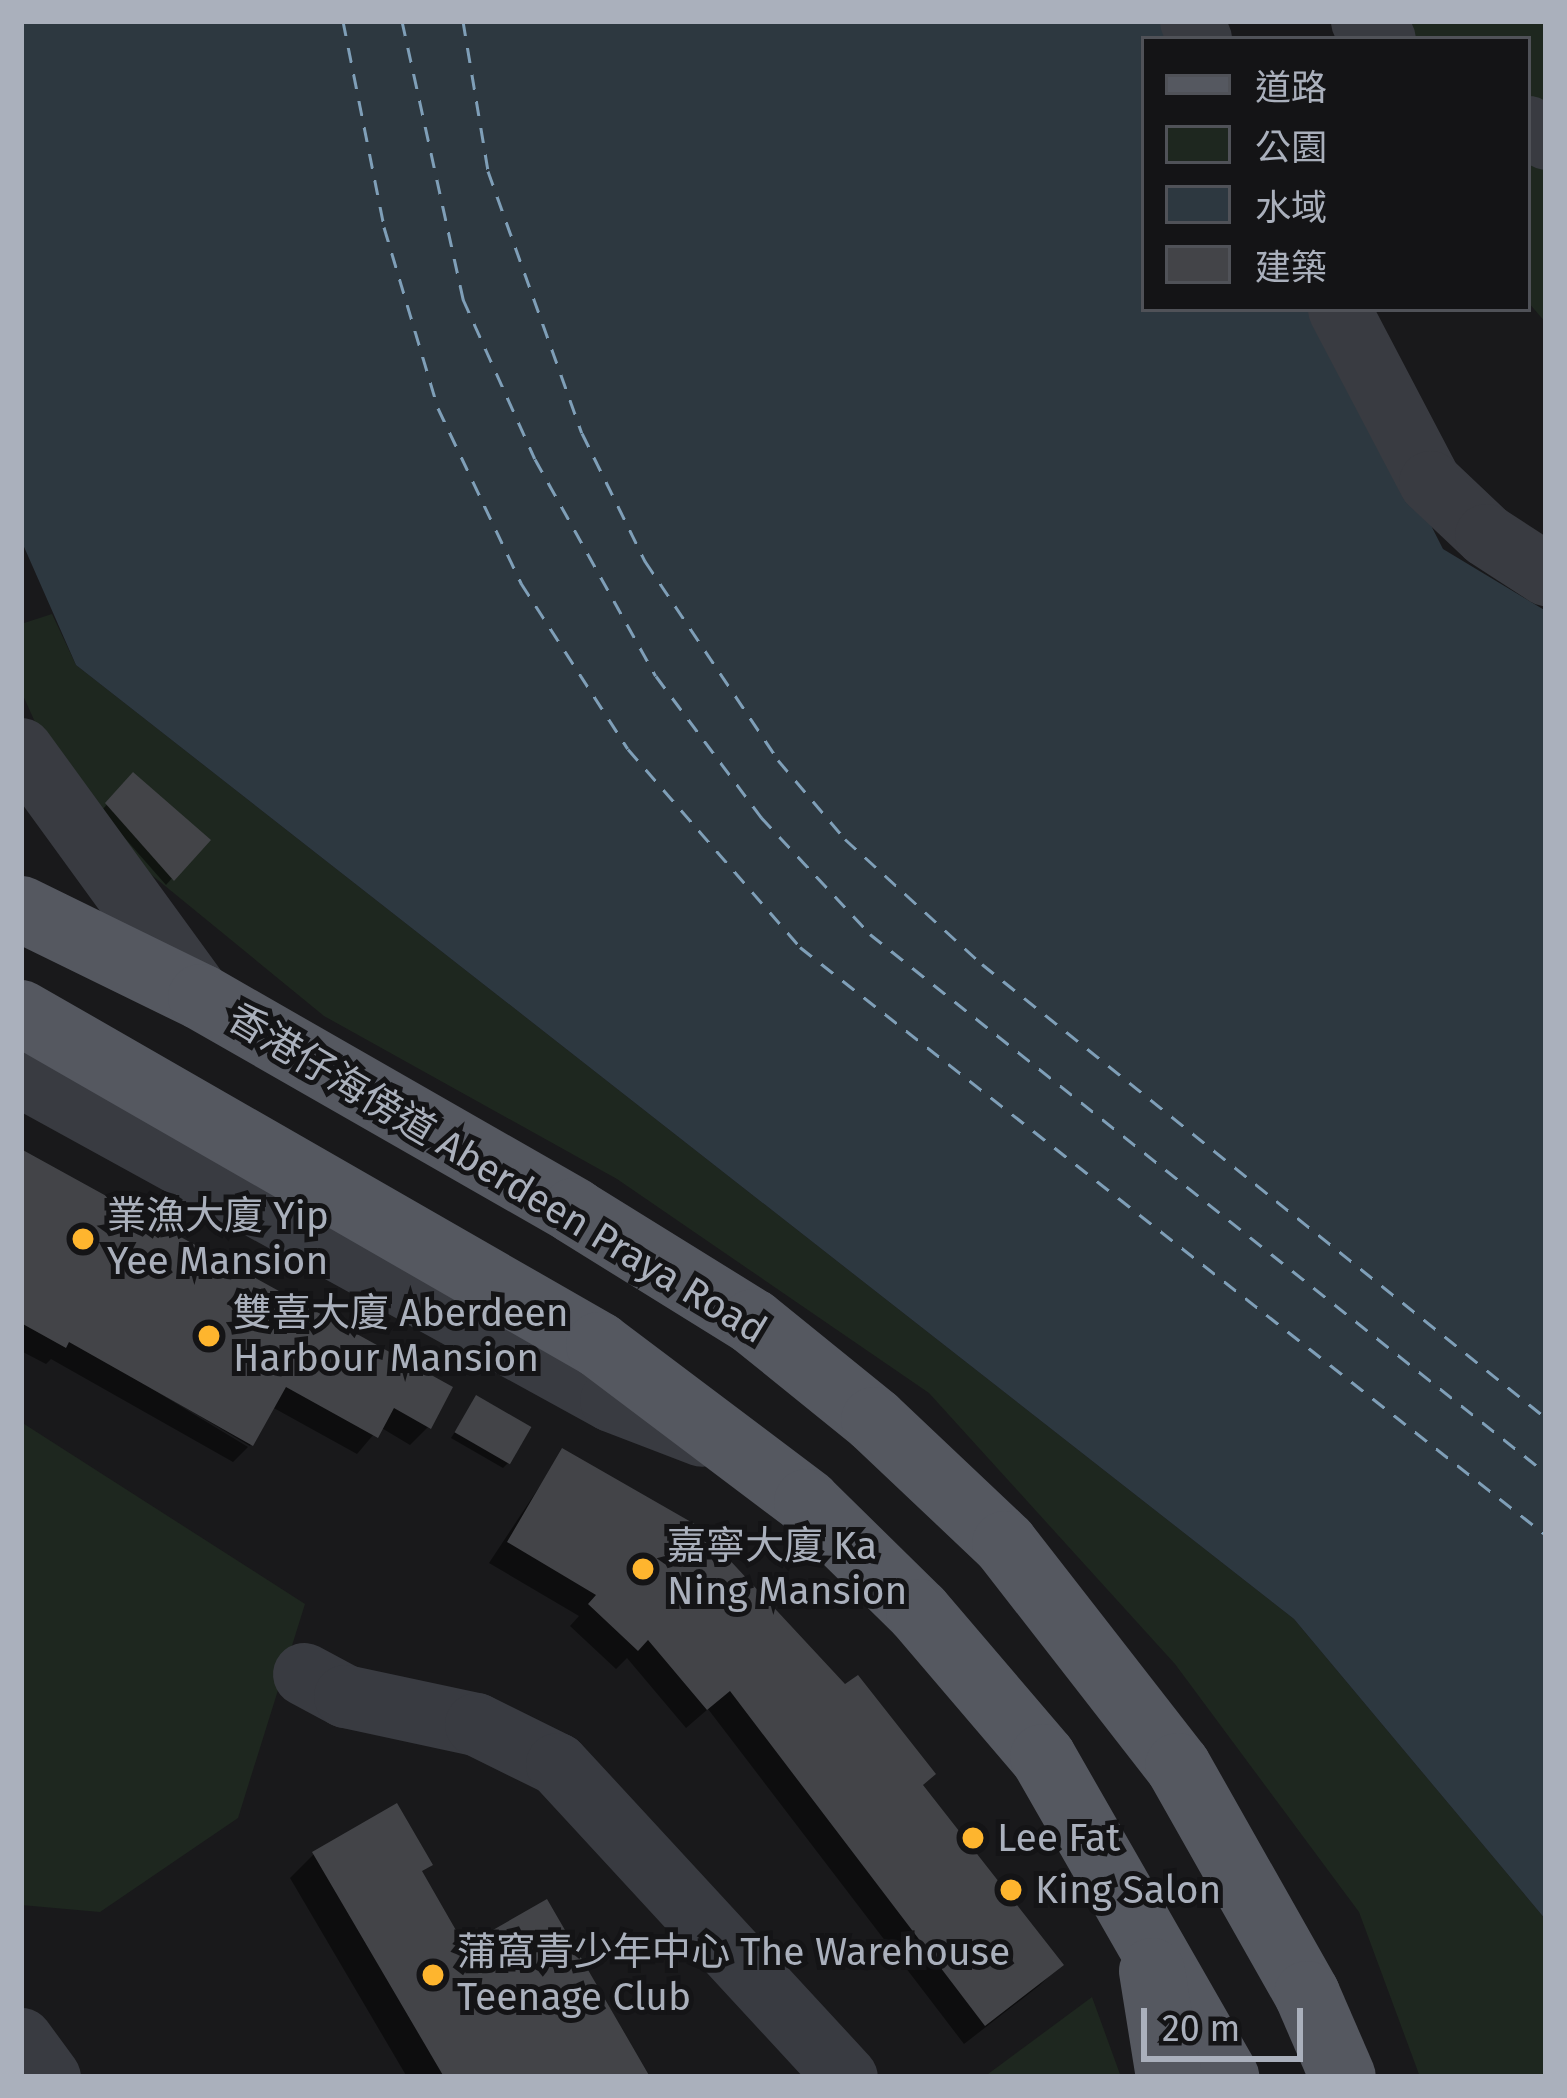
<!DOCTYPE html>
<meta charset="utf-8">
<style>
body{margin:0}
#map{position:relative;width:1567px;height:2098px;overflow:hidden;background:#19191b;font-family:"Fira Sans","Noto Sans TC",sans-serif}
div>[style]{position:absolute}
.green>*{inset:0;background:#1e271f}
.water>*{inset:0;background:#2d3840}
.shadow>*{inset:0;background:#0007}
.ferry>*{height:3px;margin-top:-1.5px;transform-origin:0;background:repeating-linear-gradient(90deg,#7f9fb8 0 15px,transparent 0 27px)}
.building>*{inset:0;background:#434448;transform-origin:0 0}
.minor>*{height:63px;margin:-31.5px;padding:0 31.5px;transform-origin:31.5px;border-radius:31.5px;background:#393b41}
.major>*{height:66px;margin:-33px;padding:0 33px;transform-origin:33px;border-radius:33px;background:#555860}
.dots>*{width:33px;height:33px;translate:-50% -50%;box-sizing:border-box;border:6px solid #141416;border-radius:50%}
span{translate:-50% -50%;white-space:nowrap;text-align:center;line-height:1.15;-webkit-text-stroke:10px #141416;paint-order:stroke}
.street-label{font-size:39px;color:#aab0bc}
.poi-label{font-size:39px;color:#aab0bc}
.left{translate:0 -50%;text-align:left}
.frame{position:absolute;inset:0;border:24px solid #aab0bc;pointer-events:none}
.legend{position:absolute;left:1141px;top:36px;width:390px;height:276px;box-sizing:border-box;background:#141416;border:3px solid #505258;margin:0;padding:15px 21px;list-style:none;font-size:36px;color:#aab0bc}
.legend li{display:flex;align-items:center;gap:24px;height:60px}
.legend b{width:60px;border:3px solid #505258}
.scale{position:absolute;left:1141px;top:2008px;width:162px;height:54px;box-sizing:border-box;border:6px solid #aab0bc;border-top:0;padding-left:15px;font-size:36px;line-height:42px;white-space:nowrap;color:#aab0bc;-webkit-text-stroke:9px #141416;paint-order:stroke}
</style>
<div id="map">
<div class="green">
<div style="clip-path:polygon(1352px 21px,1546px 21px,1546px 323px,1528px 302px,1528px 39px,1359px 39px)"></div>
<div style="clip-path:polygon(52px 614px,76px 665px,1294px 1619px,1546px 1920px,1546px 2077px,1420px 2077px,1359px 1912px,1175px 1664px,929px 1393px,617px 1179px,324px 1016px,115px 845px,53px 762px,21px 691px,21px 624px)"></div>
<div style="clip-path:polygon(21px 1422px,305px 1604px,238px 1818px,100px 1912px,21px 1905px)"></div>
<div style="clip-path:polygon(1092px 1997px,1121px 2077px,984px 2077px)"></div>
</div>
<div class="water">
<div style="clip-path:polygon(21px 21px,1175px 21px,1184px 39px,1144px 39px,1144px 309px,1321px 309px,1443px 549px,1546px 611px,1546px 1920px,1294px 1619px,76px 665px,21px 540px)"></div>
</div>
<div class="shadow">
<div style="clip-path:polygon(133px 776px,206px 840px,166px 885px,101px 811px)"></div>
<div style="clip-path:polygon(21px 1157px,449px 1389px,428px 1427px,410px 1445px,380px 1427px,357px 1454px,272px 1407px,250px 1446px,58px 1332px,248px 1447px,233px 1462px,51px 1359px,46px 1364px,21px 1351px)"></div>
<div style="clip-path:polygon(476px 1399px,509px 1462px,503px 1468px,451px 1438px)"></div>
<div style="clip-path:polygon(563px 1451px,920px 1786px,1060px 1965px,1040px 1985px,964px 2044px,708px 1709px,686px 1728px,627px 1658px,616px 1669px,570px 1626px,579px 1616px,489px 1563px)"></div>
<div style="clip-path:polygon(314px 1854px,420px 1873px,464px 1950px,646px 2077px,407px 2077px,290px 1878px)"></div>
</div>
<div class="ferry">
<div style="left:343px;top:21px;width:210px;rotate:78.7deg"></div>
<div style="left:384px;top:227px;width:189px;rotate:73.4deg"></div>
<div style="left:438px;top:408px;width:194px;rotate:64.6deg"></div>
<div style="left:521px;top:583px;width:197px;rotate:57.2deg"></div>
<div style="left:628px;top:749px;width:262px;rotate:49deg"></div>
<div style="left:800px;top:947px;width:950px;rotate:38.25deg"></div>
<div style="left:402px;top:21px;width:285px;rotate:77.6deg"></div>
<div style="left:463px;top:299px;width:175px;rotate:65.8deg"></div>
<div style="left:535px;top:459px;width:248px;rotate:60.9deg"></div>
<div style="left:656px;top:676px;width:176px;rotate:53.3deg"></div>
<div style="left:761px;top:817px;width:160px;rotate:47deg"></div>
<div style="left:870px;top:934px;width:865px;rotate:38.57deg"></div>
<div style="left:463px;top:21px;width:152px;rotate:80.5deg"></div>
<div style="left:488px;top:171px;width:278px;rotate:70.3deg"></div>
<div style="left:582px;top:433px;width:143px;rotate:63.8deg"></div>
<div style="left:645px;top:561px;width:239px;rotate:56.2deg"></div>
<div style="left:778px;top:760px;width:104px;rotate:49.7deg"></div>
<div style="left:845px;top:839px;width:185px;rotate:42.4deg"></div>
<div style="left:982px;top:964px;width:724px;rotate:38.83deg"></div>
</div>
<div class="building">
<div style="clip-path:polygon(133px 772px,211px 840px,174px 881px,105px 803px)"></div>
<div style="clip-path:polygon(21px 1149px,453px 1387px,431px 1429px,394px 1408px,378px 1438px,286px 1387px,253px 1446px,69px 1342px,66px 1348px,21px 1323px)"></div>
<div style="left:476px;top:1395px;width:64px;height:43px;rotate:30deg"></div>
<div style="clip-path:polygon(562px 1448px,698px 1526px,845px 1684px,858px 1675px,936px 1774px,923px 1785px,1064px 1965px,985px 2026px,730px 1691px,707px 1710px,648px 1640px,638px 1651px,588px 1604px,596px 1595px,507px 1542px)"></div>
<div style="clip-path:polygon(397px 1803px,433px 1865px,422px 1871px,465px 1946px,547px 1899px,650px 2077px,444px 2077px,312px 1852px)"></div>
</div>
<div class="minor">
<div style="left:1191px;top:21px;width:20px;rotate:63deg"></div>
<div style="left:1362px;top:21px;width:28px;rotate:39deg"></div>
<div style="left:1528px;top:127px;width:21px;rotate:31deg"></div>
<div style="left:1339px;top:309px;width:195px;rotate:62.3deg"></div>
<div style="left:1430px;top:482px;width:77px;rotate:43.4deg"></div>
<div style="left:1486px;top:535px;width:72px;rotate:33deg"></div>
<div style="left:21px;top:749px;width:306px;rotate:54deg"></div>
<div style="left:21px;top:1076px;width:673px;rotate:28.77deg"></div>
<div style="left:611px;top:1400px;width:97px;rotate:21deg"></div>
<div style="left:304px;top:1674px;width:47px;rotate:28.2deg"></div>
<div style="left:345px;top:1696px;width:134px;rotate:12.1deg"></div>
<div style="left:476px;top:1724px;width:90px;rotate:26.3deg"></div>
<div style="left:557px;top:1764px;width:426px;rotate:47.3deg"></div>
<div style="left:21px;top:2039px;width:47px;rotate:53.6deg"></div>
</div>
<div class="major">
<div style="left:21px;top:909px;width:200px;rotate:26.1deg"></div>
<div style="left:201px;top:997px;width:430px;rotate:29.8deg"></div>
<div style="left:574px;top:1211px;width:211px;rotate:31.8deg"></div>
<div style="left:753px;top:1322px;width:156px;rotate:39deg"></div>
<div style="left:874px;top:1420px;width:180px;rotate:43.4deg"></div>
<div style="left:1005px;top:1544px;width:281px;rotate:52.1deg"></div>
<div style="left:1178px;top:1766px;width:262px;rotate:60.5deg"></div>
<div style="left:1307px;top:1994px;width:90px;rotate:66.6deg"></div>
<div style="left:21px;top:1013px;width:667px;rotate:29.87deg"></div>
<div style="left:599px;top:1345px;width:261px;rotate:37deg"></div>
<div style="left:807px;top:1502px;width:157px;rotate:44.5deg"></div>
<div style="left:919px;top:1612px;width:191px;rotate:49.5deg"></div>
<div style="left:1043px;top:1757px;width:369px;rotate:60.2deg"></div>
<div style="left:1152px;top:1971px;width:107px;rotate:80.9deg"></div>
</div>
<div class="dots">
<div style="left:83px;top:1239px;background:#feb52e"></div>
<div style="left:209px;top:1336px;background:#feb52e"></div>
<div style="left:643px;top:1569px;background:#feb52e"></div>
<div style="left:973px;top:1838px;background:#feb52e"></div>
<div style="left:1011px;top:1890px;background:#feb52e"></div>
<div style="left:433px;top:1975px;background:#feb52e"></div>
</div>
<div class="street-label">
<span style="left:497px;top:1174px;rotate:31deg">香港仔海傍道 Aberdeen Praya Road</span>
</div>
<div class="poi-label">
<span class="left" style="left:107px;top:1239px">業漁大廈 Yip<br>Yee Mansion</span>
<span class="left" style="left:233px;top:1336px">雙喜大廈 Aberdeen<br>Harbour Mansion</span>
<span class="left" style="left:667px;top:1569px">嘉寧大廈 Ka<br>Ning Mansion</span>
<span class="left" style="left:997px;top:1838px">Lee Fat</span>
<span class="left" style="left:1035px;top:1890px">King Salon</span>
<span class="left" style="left:457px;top:1975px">蒲窩青少年中心 The Warehouse<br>Teenage Club</span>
</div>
<div class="frame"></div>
<ul class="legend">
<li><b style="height:15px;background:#555860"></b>道路</li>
<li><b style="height:33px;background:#1e271f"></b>公園</li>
<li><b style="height:33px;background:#2d3840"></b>水域</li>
<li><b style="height:33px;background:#434448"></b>建築</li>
</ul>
<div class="scale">20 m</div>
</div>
